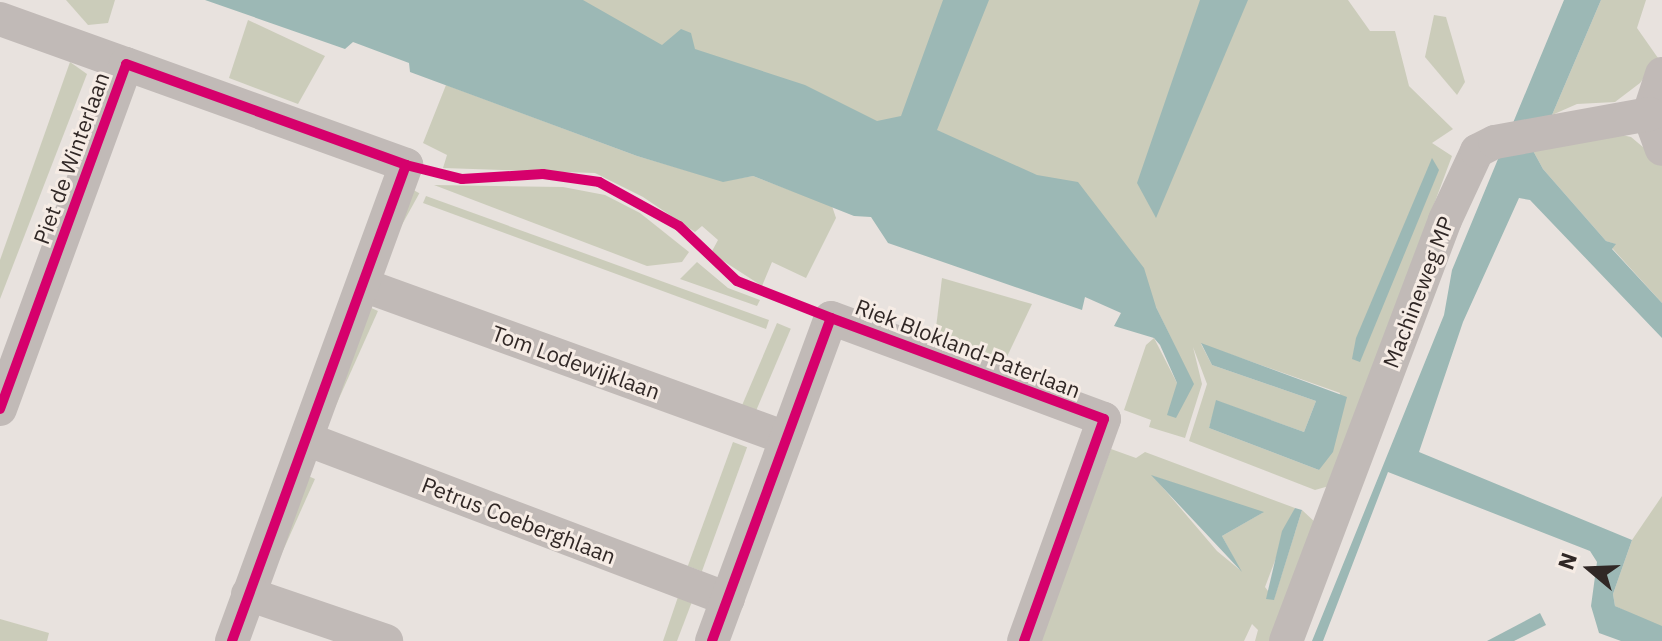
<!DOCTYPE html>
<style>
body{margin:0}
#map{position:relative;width:1662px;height:641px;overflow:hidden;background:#e8e2de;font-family:"IBM Plex Sans",sans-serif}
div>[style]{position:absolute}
.green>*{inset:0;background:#cbccba;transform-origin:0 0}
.water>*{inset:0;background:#9cb8b5}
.minor>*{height:34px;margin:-17px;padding:0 17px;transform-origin:17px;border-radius:17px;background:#c1bab7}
.cycleway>*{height:10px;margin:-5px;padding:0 5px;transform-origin:5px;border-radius:5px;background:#d6006c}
span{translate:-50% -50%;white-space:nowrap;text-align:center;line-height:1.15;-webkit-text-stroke:6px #f6ece5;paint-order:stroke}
.street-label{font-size:22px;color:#312826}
.north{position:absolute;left:1550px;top:529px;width:80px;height:80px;-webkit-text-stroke:6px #f6ece5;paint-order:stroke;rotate:289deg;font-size:22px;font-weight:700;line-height:32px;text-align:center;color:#312826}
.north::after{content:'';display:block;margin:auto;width:28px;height:36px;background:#312826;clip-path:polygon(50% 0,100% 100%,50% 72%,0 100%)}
</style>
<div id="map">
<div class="green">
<div style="clip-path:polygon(66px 0,115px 0,108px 23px,88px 25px)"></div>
<div style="clip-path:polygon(evenodd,324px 0,1348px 0,1370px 31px,1395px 31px,1409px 86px,1453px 129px,1432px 143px,1452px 156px,1329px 486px,1315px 490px,1189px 441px,1207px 384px,1193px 347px,1202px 384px,1185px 438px,1149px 427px,1151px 420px,1124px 410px,1146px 345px,1154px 338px,1177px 383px,1193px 384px,1156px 307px,324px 0,1201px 344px,1340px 393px,1319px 470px,1209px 428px,1217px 401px,1304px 432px,1316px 401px,1212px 365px,1201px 344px)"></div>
<div style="clip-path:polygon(1601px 0,1646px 0,1637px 28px,1658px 58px,1640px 83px,1615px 102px,1577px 104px,1552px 115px)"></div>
<div style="clip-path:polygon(1434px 15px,1446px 17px,1465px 82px,1457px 95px,1425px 57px)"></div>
<div style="clip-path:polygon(248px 20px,325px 56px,298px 104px,229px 78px)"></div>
<div style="clip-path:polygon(70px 62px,87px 74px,0 299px,0 260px)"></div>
<div style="clip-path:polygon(446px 85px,637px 156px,723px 181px,753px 176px,832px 206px,836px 218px,806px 278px,772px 262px,762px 286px,711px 253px,718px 240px,702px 226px,695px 232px,643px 197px,595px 173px,443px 168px,447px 155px,423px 143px)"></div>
<div style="clip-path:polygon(1608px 132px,1631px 137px,1662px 163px,1662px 303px,1612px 248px,1615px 244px,1606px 241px,1543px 169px,1531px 147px)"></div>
<div style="clip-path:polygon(434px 185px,563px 187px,605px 195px,640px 213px,689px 252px,682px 262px,647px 266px)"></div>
<div style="left:408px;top:187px;width:13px;height:83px;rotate:29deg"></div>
<div style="clip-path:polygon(426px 196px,769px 320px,766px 329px,423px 203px)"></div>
<div style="clip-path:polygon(697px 262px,728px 288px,760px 300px,757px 306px,680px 279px)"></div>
<div style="clip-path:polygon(942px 278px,1032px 304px,1004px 363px,935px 336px)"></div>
<div style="left:367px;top:306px;width:12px;height:135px;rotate:24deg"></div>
<div style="left:777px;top:323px;width:15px;height:96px;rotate:23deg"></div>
<div style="left:733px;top:442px;width:15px;height:132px;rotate:20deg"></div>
<div style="clip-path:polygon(evenodd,1111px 449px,1136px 458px,1145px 452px,1295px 508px,1265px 587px,1274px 599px,1302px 510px,1317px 524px,1274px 641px,1255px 641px,1258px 630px,1252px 624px,1244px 641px,1040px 641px,1111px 449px,1153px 476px,1262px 513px,1222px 536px,1240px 570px,1217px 551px,1153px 476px)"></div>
<div style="left:304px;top:474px;width:12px;height:98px;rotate:24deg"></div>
<div style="clip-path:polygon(1662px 496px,1662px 628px,1615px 606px,1613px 594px,1632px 540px)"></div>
<div style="clip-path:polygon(679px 594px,693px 599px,677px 641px,663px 641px)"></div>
<div style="clip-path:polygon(0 619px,49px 633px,47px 641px,0 641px)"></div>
</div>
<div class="water">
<div style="clip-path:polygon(205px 0,583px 0,662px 45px,681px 29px,691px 33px,695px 49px,805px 85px,877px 121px,901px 116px,943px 0,989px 0,937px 130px,1037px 175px,1078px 182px,1144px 268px,1156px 307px,1194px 384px,1176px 418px,1167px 415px,1177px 383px,1160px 345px,1154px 338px,1114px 326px,1121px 313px,1085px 297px,1082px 310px,888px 243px,871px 217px,854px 216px,753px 176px,723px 182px,637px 156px,410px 72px,409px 63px,353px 42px,345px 49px)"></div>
<div style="clip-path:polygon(1200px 0,1248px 0,1156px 218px,1137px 183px)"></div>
<div style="clip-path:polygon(1564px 0,1601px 0,1552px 115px,1531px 147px,1543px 169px,1606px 241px,1616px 244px,1612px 249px,1662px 303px,1662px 338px,1530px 200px,1519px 198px,1463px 322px,1419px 452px,1632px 540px,1613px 594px,1615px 606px,1662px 626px,1662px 641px,1621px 641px,1599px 633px,1591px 606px,1597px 562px,1590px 551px,1388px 472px,1323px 641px,1312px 641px,1444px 315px,1452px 270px)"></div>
<div style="clip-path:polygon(1432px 158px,1439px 170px,1360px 362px,1352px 359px,1356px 338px)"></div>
<div style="clip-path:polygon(1201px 343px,1347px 397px,1333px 452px,1319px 470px,1209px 428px,1216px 400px,1304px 432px,1316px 401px,1212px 365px)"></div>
<div style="clip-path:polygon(1151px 475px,1264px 512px,1222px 536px,1242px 572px)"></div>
<div style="clip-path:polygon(1295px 508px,1302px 510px,1274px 600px,1266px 599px,1282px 531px)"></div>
<div style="clip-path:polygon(1540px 613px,1546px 625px,1514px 641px,1487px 641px)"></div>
</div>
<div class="minor">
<div style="left:0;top:19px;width:134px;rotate:19.7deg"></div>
<div style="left:1662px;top:74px;width:42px;rotate:108deg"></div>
<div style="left:1649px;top:114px;width:37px;rotate:70deg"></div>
<div style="left:366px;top:286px;width:447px;rotate:19.9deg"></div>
<div style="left:0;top:409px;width:367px;rotate:-69.9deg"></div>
<div style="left:126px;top:64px;width:298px;rotate:19.8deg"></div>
<div style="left:406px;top:165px;width:507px;rotate:110.08deg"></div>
<div style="left:309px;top:440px;width:448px;rotate:20.8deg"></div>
<div style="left:248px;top:594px;width:146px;rotate:18.8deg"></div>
<div style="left:712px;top:641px;width:344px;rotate:-69.8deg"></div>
<div style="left:831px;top:318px;width:291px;rotate:20.3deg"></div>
<div style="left:1104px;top:419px;width:236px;rotate:109.8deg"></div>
<div style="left:1286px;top:641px;width:450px;rotate:-69.3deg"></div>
<div style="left:1445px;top:220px;width:76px;rotate:-65.1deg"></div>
<div style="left:1477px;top:151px;width:20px;rotate:-27deg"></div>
<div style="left:1495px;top:142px;width:157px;rotate:-10.3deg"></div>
</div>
<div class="cycleway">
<div style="left:406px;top:165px;width:58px;rotate:14deg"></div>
<div style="left:462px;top:179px;width:81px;rotate:-3.5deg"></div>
<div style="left:543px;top:174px;width:57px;rotate:8.1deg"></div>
<div style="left:599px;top:182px;width:91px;rotate:28.8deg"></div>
<div style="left:679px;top:226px;width:80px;rotate:43.5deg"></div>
<div style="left:737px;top:281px;width:101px;rotate:21.5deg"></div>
<div style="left:0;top:409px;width:367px;rotate:-69.9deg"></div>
<div style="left:126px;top:64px;width:298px;rotate:19.8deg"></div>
<div style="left:406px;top:165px;width:507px;rotate:110.08deg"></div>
<div style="left:712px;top:641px;width:344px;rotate:-69.8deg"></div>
<div style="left:831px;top:318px;width:291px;rotate:20.3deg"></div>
<div style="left:1104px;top:419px;width:236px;rotate:109.8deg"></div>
</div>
<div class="street-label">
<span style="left:71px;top:158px;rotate:-70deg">Piet de Winterlaan</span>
<span style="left:1418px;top:292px;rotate:-69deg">Machineweg MP</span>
<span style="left:968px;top:348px;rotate:21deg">Riek Blokland-Paterlaan</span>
<span style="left:576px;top:362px;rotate:20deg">Tom Lodewijklaan</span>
<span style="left:519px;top:520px;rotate:21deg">Petrus Coeberghlaan</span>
</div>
<div class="north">N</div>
</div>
